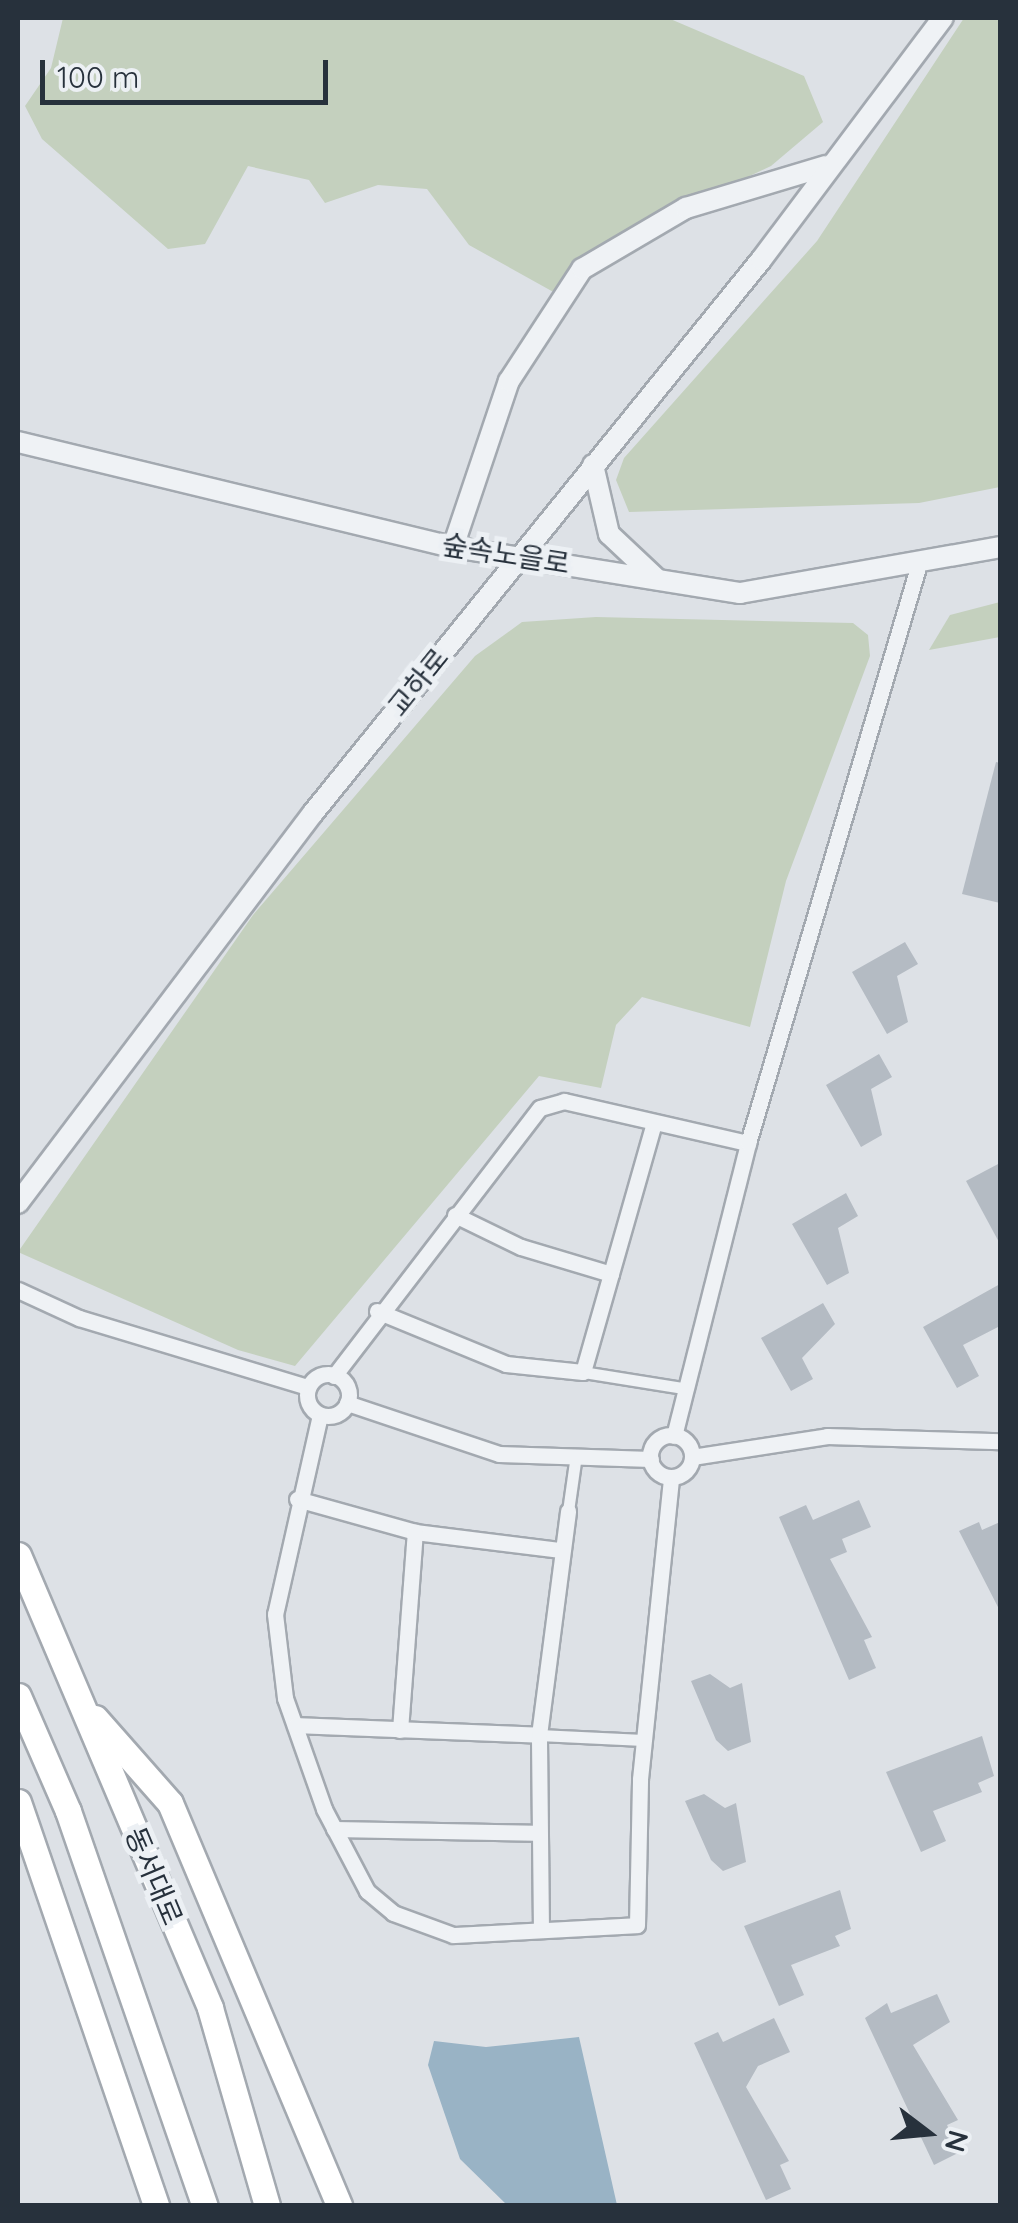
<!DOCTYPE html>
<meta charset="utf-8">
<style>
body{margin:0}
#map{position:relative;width:1018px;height:2223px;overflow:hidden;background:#dde1e6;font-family:Quicksand,"Noto Sans KR",sans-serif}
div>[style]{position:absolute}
.green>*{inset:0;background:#c4d0be}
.water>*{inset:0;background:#99b3c5}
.building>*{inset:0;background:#b4bbc3}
.roads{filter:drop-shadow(2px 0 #a3a9b0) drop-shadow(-2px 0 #a3a9b0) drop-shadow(0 2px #a3a9b0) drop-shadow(0 -2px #a3a9b0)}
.pedestrian>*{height:11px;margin:-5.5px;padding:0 5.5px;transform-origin:5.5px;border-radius:5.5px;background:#eff2f5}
.minor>*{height:15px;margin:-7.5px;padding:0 7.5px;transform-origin:7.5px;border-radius:7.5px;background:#eff2f5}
.minor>.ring{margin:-7.5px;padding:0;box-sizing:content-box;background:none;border:15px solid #eff2f5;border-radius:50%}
.tertiary>*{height:20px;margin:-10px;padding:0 10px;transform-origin:10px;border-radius:10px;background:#eff2f5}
.trunk>*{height:25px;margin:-12.5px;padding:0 12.5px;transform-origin:12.5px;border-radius:12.5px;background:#fff}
span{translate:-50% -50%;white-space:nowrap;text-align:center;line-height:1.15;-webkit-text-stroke:10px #ecf0f4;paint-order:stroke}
.street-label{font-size:28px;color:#27313c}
.frame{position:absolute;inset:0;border:20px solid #27313c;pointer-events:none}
.north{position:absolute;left:878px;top:2083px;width:100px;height:100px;-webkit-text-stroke:8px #ecf0f4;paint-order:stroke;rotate:106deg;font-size:28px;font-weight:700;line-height:40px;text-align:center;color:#27313c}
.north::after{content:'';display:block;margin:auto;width:35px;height:45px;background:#27313c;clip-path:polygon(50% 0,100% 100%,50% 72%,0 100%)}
.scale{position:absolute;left:40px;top:60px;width:288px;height:45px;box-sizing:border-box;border:5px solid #27313c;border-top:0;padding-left:12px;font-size:30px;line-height:35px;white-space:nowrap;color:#27313c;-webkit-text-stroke:8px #ecf0f4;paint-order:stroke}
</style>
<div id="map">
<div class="green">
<div style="clip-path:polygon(63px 18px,668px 18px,804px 76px,823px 122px,771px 166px,678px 210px,557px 294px,469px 245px,427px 189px,378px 185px,325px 203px,309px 180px,248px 166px,205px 244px,168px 249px,42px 139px,25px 106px,51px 68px)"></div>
<div style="clip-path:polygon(964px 18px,1000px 18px,1000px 487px,919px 503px,629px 512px,616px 480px,624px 458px,817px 241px)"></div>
<div style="clip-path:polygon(1000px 602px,1000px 637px,929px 650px,950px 615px)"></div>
<div style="clip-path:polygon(596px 617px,853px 623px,868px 635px,870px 656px,786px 881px,750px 1027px,642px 997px,616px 1025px,601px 1088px,539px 1076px,295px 1366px,238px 1350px,18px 1252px,253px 915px,475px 656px,522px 622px)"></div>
</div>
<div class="water">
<div style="clip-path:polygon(579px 2037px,617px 2205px,507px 2205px,460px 2159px,428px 2065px,434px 2041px,486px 2047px)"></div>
</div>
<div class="building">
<div style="clip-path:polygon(996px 762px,1000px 763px,1000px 903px,962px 894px)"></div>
<div style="clip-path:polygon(905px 942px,918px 964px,897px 976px,908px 1022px,887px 1034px,852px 972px)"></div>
<div style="clip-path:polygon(879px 1054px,892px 1077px,871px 1089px,882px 1135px,861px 1147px,826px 1085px)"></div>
<div style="clip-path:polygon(1000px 1163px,1000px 1244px,966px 1181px)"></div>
<div style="clip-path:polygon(846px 1193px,858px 1216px,838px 1228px,849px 1273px,827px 1285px,792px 1224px)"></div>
<div style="clip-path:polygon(1000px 1284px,1000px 1326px,963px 1345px,979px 1376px,957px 1388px,923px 1327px)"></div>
<div style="clip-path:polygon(823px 1303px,835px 1324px,802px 1358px,813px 1379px,791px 1391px,761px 1338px)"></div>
<div style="clip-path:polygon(859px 1500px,871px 1527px,842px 1539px,847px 1552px,830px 1559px,872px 1637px,864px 1640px,876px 1668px,849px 1680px,779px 1517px,806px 1505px,813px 1520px)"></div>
<div style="clip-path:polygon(979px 1522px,982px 1530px,1000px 1522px,1000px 1611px,959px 1531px)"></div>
<div style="clip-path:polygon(710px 1674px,730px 1688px,742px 1683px,751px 1742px,728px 1751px,716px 1740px,691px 1681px)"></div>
<div style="clip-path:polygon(982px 1736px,994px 1776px,978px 1783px,982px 1792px,933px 1811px,946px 1841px,921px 1852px,886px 1772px)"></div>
<div style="clip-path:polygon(704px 1794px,725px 1808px,736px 1803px,746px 1862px,723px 1871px,711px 1860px,685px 1801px)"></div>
<div style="clip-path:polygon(840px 1890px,851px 1929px,835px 1936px,840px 1946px,791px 1965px,804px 1995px,779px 2006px,744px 1926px)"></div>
<div style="clip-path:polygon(937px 1994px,950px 2022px,913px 2045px,958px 2120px,947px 2125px,960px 2152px,934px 2165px,865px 2018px,887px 2003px,891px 2013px)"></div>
<div style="clip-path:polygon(774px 2018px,790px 2052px,758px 2066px,746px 2087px,789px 2161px,780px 2165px,791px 2189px,766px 2200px,694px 2043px,718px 2032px,723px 2042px)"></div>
</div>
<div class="roads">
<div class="pedestrian">
<div style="left:583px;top:1372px;width:101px;rotate:9.1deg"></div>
<div style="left:568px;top:1511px;width:49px;rotate:-81.9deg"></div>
<div style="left:539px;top:1735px;width:104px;rotate:2.8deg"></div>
</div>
<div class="minor">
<div style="left:455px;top:1215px;width:73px;rotate:25.9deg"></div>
<div style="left:521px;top:1247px;width:94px;rotate:16.7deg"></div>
<div style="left:18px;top:1290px;width:67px;rotate:24.7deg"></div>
<div style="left:79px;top:1318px;width:239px;rotate:16.8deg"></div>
<div style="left:377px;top:1311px;width:139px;rotate:22.3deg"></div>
<div style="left:506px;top:1364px;width:77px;rotate:5.9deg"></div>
<div style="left:583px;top:1372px;width:259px;rotate:-74.1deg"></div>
<div class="ring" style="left:307px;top:1374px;width:27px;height:27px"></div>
<div style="left:334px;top:1376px;width:338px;rotate:-52.5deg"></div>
<div style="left:540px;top:1108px;width:25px;rotate:-16deg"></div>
<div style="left:564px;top:1101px;width:189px;rotate:12.9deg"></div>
<div style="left:347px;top:1403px;width:160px;rotate:18.5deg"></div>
<div style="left:499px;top:1454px;width:152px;rotate:1.9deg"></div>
<div style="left:320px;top:1415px;width:204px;rotate:102.7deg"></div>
<div style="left:275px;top:1614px;width:85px;rotate:83.2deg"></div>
<div style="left:285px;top:1698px;width:118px;rotate:70.6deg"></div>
<div style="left:324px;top:1809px;width:93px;rotate:62.3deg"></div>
<div style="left:367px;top:1891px;width:34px;rotate:40deg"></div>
<div style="left:393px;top:1913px;width:64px;rotate:20.1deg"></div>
<div style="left:453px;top:1935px;width:184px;rotate:-3.1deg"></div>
<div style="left:637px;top:1925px;width:146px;rotate:-88.8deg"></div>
<div style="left:640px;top:1779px;width:303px;rotate:-84.1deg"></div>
<div class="ring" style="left:650px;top:1435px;width:27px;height:27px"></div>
<div style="left:674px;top:1436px;width:302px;rotate:-75.8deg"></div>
<div style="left:748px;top:1143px;width:604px;rotate:-73.55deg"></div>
<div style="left:692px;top:1457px;width:137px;rotate:-8.8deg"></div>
<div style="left:827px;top:1436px;width:173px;rotate:1.7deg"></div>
<div style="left:297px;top:1499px;width:123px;rotate:15.6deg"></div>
<div style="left:415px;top:1532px;width:145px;rotate:7.1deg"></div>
<div style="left:295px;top:1725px;width:244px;rotate:2.3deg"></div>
<div style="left:400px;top:1730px;width:199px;rotate:-85.7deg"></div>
<div style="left:334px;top:1829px;width:200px;rotate:1.1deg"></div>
<div style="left:541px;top:1930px;width:195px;rotate:-90.6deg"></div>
<div style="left:539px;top:1735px;width:226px;rotate:-82.6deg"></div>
</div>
<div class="tertiary">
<div style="left:18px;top:442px;width:447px;rotate:13.6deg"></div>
<div style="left:453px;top:547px;width:291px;rotate:9.1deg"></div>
<div style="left:740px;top:593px;width:264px;rotate:-10deg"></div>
<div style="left:593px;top:465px;width:71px;rotate:76.9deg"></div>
<div style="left:609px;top:534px;width:66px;rotate:43.2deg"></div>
<div style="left:453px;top:547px;width:175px;rotate:-71.4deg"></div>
<div style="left:509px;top:381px;width:134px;rotate:-56.9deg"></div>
<div style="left:582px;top:269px;width:121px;rotate:-30.4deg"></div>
<div style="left:686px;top:208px;width:146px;rotate:-16.7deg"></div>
<div style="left:18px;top:1203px;width:489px;rotate:-52.9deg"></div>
<div style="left:313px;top:813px;width:712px;rotate:-50.99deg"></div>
<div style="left:761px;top:260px;width:303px;rotate:-53.1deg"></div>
</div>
<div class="trunk">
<div style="left:18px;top:1555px;width:492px;rotate:67deg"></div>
<div style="left:210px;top:2008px;width:206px;rotate:73.9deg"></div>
<div style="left:18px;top:1696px;width:125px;rotate:66.5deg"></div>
<div style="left:68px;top:1811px;width:418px;rotate:70.9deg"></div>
<div style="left:95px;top:1718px;width:113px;rotate:48.6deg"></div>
<div style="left:170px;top:1803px;width:437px;rotate:67.2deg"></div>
<div style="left:18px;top:1802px;width:427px;rotate:71.1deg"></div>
</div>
</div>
<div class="street-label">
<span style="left:506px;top:554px;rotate:9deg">숲속노을로</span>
<span style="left:418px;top:682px;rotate:-51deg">교하로</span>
<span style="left:154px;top:1876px;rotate:67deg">동서대로</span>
</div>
<div class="frame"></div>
<div class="north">N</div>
<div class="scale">100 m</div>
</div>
